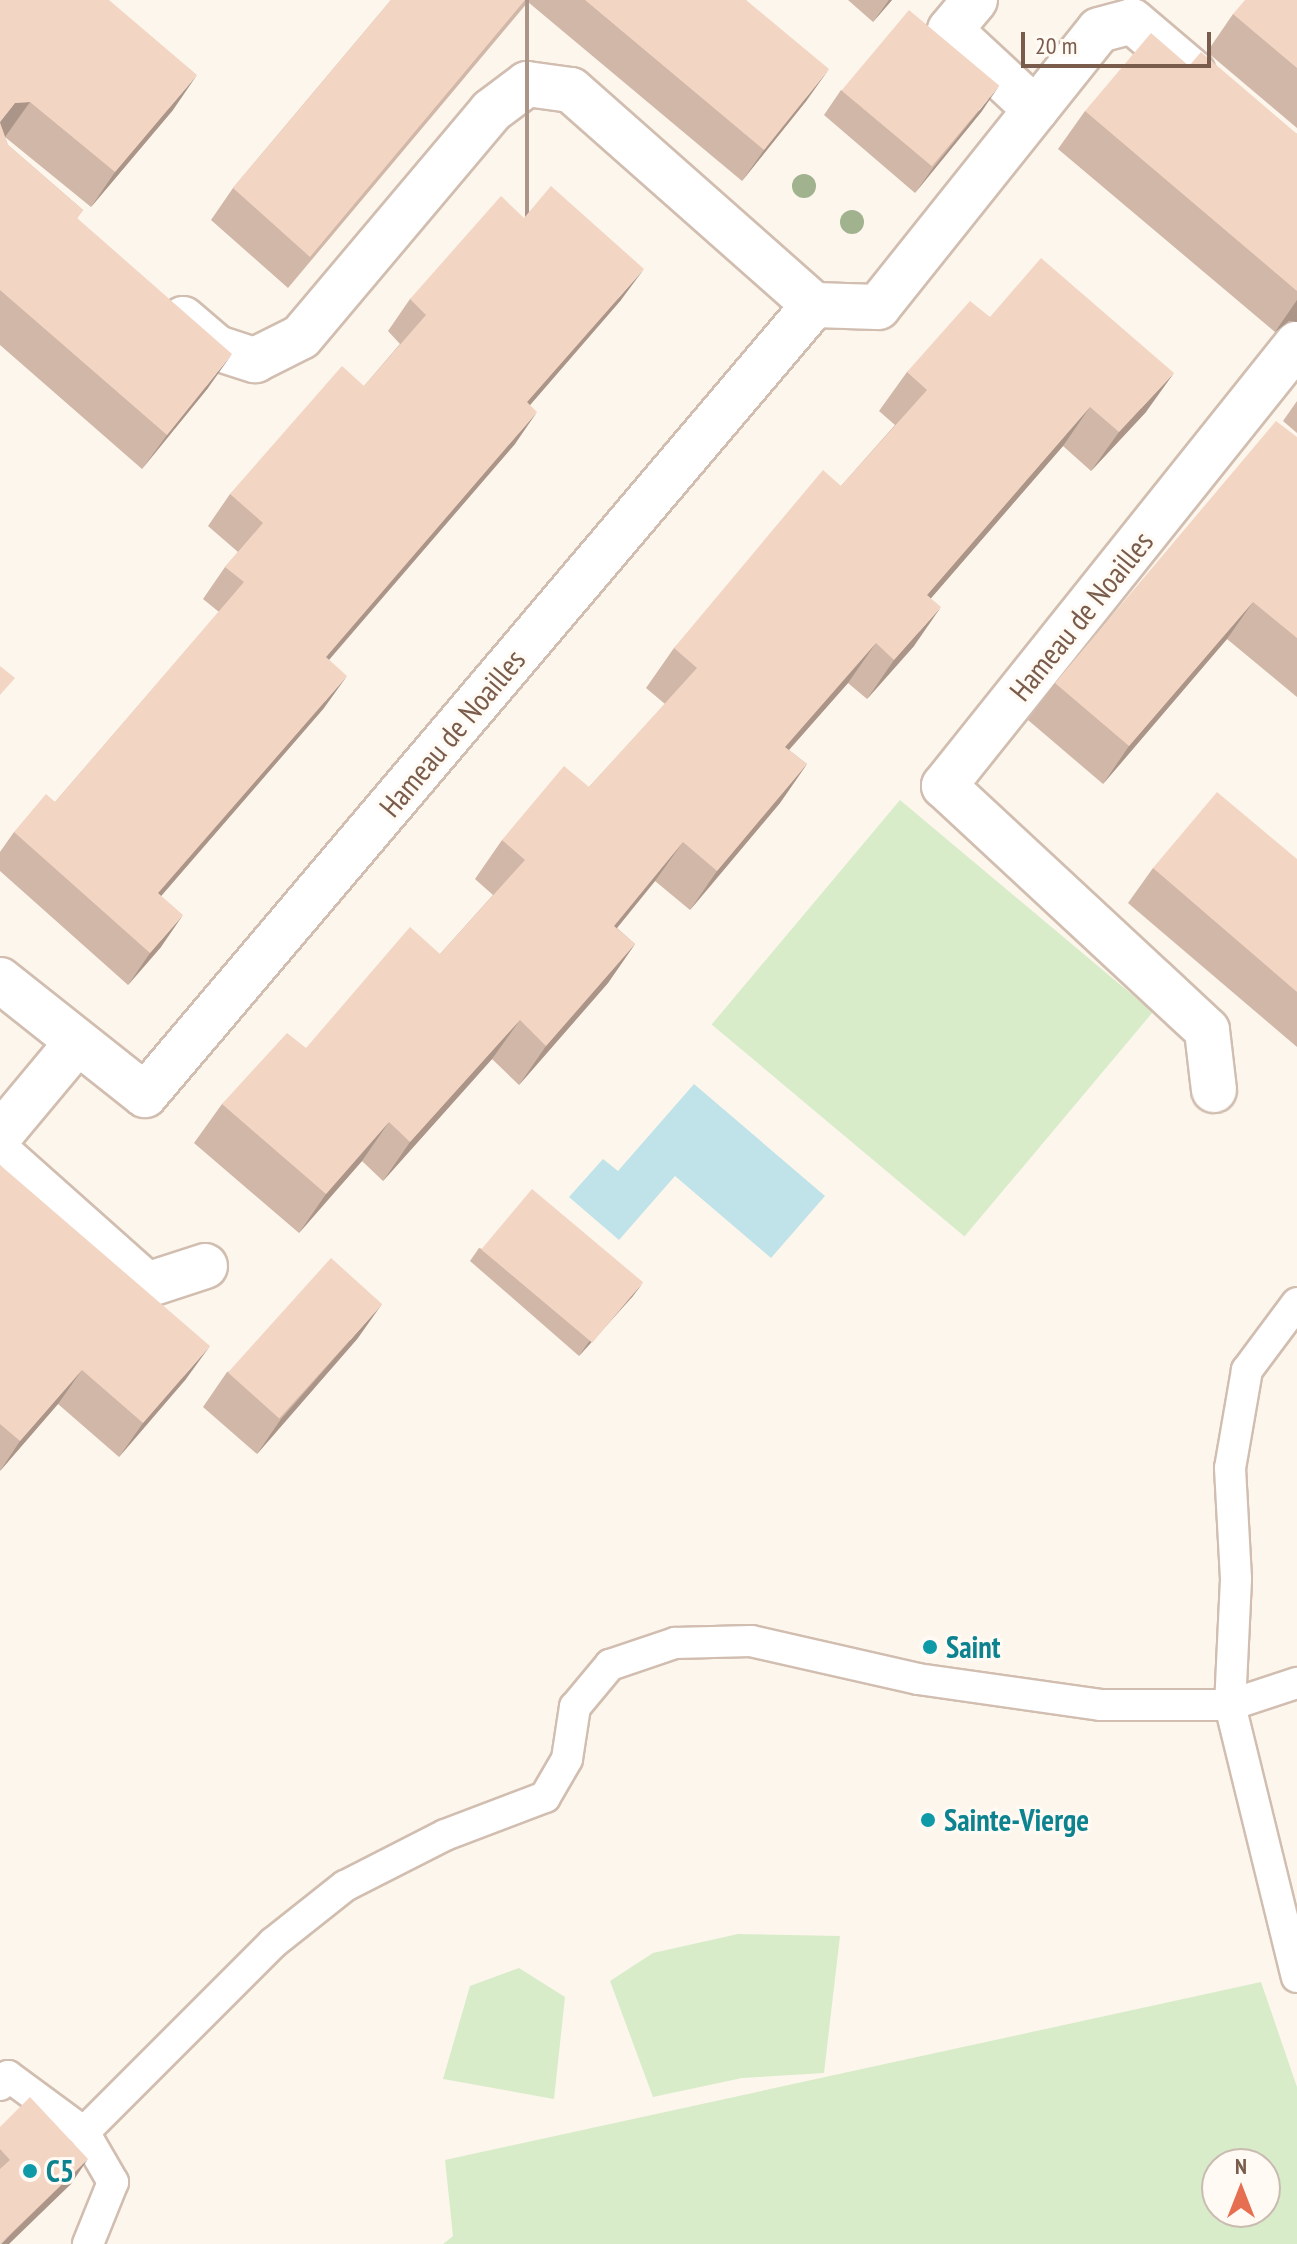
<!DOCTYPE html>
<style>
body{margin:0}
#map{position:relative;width:1297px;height:2244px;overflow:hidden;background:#fdf6ec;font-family:"PT Sans Narrow",sans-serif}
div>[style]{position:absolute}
.green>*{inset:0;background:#d8ecc9;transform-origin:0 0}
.water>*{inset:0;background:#bfe3e8}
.roads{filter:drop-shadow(2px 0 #d1beb0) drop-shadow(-2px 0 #d1beb0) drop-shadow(0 2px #d1beb0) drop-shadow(0 -2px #d1beb0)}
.service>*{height:30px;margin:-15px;padding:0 15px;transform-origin:15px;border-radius:15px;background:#fff}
.minor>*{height:44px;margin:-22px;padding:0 22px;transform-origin:22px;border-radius:22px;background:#fff}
.trees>*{width:24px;height:24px;margin:-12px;border-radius:50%;background:#a0b28e}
.wall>*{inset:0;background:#d1b7a8}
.shaded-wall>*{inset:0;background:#aa9588;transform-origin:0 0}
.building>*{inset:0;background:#f3d5c3;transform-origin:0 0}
.dots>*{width:22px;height:22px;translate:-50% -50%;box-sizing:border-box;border:4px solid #fffaf3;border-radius:50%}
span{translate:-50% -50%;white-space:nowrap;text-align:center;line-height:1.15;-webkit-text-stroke:6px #fffaf3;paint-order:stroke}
.street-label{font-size:30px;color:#7a5c4d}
.culture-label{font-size:30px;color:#0d838f;font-weight:700}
.left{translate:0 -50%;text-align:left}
.north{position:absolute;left:1201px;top:2148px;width:80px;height:80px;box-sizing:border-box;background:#fffaf3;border:2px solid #cabbb1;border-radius:50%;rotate:0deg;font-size:22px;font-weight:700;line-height:32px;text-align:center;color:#7a5c4d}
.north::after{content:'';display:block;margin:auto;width:28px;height:36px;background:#e76f51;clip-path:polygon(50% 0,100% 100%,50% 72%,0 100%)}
.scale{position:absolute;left:1021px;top:32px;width:190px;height:36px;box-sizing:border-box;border:4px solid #7a5c4d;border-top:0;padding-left:10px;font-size:24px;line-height:28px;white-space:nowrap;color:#7a5c4d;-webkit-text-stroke:6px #fffaf3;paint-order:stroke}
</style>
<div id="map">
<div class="green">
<div style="left:900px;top:800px;width:330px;height:293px;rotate:40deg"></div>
<div style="clip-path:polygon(738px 1934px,840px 1936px,824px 2073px,742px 2078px,653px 2097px,610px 1981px,653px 1953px)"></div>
<div style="clip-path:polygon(519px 1968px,565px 1997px,554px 2099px,443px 2079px,470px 1986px)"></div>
<div style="clip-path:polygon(evenodd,1261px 1982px,1297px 2087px,1297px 2244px,443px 2244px,453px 2236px,445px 2160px,1261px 1982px,1217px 2164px,1265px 2164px,1265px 2212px,1217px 2212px,1217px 2164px)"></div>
</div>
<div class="water">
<div style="clip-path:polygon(694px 1084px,825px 1196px,771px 1258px,675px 1176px,619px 1240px,569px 1197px,603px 1159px,618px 1171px)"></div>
</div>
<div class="roads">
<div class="service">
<div style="left:1297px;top:1303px;width:84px;rotate:126.7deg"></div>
<div style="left:1247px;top:1370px;width:99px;rotate:99.8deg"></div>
<div style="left:1230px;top:1468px;width:111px;rotate:86.9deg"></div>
<div style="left:1236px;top:1579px;width:126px;rotate:92.7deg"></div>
<div style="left:1230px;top:1705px;width:280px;rotate:76.2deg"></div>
<div style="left:0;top:2085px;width:12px;rotate:-48deg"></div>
<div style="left:8px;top:2076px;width:94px;rotate:36.4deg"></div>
<div style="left:84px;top:2132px;width:58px;rotate:59.9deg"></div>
<div style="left:113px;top:2182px;width:67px;rotate:112deg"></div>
<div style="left:84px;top:2132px;width:267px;rotate:-45deg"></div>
<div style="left:273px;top:1943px;width:92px;rotate:-38.4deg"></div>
<div style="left:345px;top:1886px;width:112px;rotate:-27deg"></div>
<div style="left:445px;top:1835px;width:107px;rotate:-20.8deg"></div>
<div style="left:545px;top:1797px;width:44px;rotate:-59.9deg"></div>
<div style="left:567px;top:1759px;width:53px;rotate:-81.3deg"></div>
<div style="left:575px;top:1707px;width:55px;rotate:-50.2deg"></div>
<div style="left:610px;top:1665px;width:69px;rotate:-18.7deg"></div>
<div style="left:675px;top:1643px;width:76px;rotate:-1.5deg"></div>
<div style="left:751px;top:1641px;width:171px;rotate:12.8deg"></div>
<div style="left:918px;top:1679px;width:184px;rotate:8.1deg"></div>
<div style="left:1100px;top:1705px;width:130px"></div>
<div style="left:1230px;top:1705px;width:71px;rotate:-18.2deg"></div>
</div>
<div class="minor">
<div style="left:975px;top:0;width:39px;rotate:130deg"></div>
<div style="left:950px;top:30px;width:117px;rotate:42.9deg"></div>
<div style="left:183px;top:319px;width:45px;rotate:40.5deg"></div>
<div style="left:217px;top:348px;width:40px;rotate:18deg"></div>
<div style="left:255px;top:360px;width:51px;rotate:-26.6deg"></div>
<div style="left:301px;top:337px;width:295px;rotate:-49.9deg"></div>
<div style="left:491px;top:111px;width:45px;rotate:-36.9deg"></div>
<div style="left:527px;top:84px;width:44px;rotate:7.8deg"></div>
<div style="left:571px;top:90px;width:324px;rotate:41.5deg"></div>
<div style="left:0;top:980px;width:185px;rotate:38.4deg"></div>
<div style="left:145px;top:1095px;width:1035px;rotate:-49.74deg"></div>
<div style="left:814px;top:305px;width:64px;rotate:1.8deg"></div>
<div style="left:878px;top:307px;width:354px;rotate:-51.4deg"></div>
<div style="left:1099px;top:30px;width:34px;rotate:-15deg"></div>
<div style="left:1132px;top:21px;width:80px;rotate:40.4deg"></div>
<div style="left:1214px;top:1090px;width:60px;rotate:-96.7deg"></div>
<div style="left:1207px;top:1030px;width:359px;rotate:-137.1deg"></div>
<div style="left:944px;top:786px;width:566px;rotate:-51.39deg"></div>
<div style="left:0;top:1135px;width:117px;rotate:-50.2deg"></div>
<div style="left:0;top:1154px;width:197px;rotate:41.7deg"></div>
<div style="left:147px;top:1285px;width:61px;rotate:-18.1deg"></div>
</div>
</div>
<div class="trees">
<div style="left:804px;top:186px"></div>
<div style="left:852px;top:222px"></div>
</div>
<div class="wall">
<div style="clip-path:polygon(0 0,173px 110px,91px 207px,5px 137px,8px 145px,83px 210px,77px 218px,208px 388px,142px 469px,0 345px)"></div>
<div style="clip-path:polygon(391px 0,746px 0,807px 100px,742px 181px,528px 2px,288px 288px,211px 220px,233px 188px)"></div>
<div style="clip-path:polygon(848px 0,892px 0,873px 22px)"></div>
<div style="clip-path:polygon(1297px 0,1297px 128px,1207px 52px,1233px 14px)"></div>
<div style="clip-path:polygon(1189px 66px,1297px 134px,1297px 322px,1289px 321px,1275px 332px,1058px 149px,1085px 111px)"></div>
<div style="clip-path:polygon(841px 90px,982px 111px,915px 193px,824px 115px)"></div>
<div style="clip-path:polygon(524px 218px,621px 300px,530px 405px,515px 444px,329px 659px,324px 708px,161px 896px,161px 947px,128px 985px,0 871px,0 852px,14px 832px,55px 802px,219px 612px,203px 599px,225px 567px,238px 552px,208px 526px,230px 494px,364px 386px,400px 344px,388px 331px,410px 299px)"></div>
<div style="clip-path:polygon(990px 317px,1146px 412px,1091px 471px,1063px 446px,931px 598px,914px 646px,867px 699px,848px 683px,789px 750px,807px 764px,780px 803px,690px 910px,655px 881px,617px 928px,635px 944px,608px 983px,519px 1085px,492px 1059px,383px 1181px,362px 1161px,299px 1233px,194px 1143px,222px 1104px,306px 1048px,440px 954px,493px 895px,475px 879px,502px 840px,589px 787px,665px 704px,646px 688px,674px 648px,841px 486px,895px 425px,879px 411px,907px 372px)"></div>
<div style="clip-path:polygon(1297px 401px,1297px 433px,1283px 421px)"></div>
<div style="clip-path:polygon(1297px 437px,1297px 697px,1227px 639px,1103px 784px,1028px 720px,1055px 683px)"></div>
<div style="clip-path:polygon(1297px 859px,1297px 1047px,1128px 903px,1153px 868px)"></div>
<div style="clip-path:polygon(0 1165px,186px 1379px,119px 1457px,58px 1404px,0 1471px)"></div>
<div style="clip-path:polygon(479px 1248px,633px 1296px,579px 1356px,470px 1261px)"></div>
<div style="clip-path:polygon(358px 1338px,257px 1454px,203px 1407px,227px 1372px)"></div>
<div style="clip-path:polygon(0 2127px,71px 2184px,0 2244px)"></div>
</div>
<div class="shaded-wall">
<div style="left:525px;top:0;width:4px;height:335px"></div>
<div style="clip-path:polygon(889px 0,892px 0,873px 22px)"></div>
<div style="clip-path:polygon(829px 69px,807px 100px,742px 181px,764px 150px)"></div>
<div style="clip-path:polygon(197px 75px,173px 110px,91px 207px,115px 172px)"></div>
<div style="clip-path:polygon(999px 86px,982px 111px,915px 193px,933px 168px)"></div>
<div style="clip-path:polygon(30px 102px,5px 137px,0 122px,15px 103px)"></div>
<div style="clip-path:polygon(644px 269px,621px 300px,505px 434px,527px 402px)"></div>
<div style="clip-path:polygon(1297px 300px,1297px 322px,1289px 321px,1275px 332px)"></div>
<div style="clip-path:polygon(232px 354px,208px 388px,142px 469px,167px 435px)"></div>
<div style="clip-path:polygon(1174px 373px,1146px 412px,1091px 471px,1119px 432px)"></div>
<div style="clip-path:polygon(1090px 407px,1063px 446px,900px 634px,927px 595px)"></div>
<div style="clip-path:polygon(537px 412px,515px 444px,304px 689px,326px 657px)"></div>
<div style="clip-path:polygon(1253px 602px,1227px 639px,1103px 784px,1129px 746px)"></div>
<div style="clip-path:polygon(941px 607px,914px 646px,867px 699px,894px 660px)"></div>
<div style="clip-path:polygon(876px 643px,848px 683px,757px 786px,785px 747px)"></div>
<div style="clip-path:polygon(347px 676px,324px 708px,136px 925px,158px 893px)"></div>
<div style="clip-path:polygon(807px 764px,780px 803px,690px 910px,717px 871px)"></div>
<div style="clip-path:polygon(683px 842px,655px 881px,587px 965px,614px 926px)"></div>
<div style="clip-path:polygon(183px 915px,161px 947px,128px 985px,150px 953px)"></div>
<div style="clip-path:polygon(635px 944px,608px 983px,519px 1085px,546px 1046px)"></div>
<div style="clip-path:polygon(520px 1020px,492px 1059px,383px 1181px,410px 1142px)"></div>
<div style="clip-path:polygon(389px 1122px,362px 1161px,299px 1233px,326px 1194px)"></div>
<div style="clip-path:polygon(643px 1283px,633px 1296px,579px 1356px,588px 1343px)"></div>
<div style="clip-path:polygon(382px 1304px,358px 1338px,257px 1454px,281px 1419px)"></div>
<div style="clip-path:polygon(210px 1346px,186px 1379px,119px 1457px,143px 1423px)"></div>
<div style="clip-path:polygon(82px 1370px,58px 1404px,0 1471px,20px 1441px)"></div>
<div style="clip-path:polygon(88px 2159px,71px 2184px,9px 2244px,1px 2244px)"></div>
</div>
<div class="building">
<div style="clip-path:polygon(0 0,109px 0,197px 75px,115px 172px,30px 102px,15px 103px,0 122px)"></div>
<div style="clip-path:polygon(391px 0,525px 0,310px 257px,233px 188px)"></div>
<div style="clip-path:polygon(585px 0,746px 0,829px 69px,764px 150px)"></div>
<div style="clip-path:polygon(1245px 0,1297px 0,1297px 68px,1233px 14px)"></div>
<div style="left:909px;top:10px;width:118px;height:105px;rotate:40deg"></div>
<div style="clip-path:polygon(1151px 33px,1189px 66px,1201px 52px,1297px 134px,1297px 291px,1085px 111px)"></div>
<div style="clip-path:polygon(0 123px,8px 145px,83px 210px,77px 218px,232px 354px,167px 435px,0 290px)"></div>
<div style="clip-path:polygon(551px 186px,644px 269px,527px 402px,537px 412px,326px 657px,347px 676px,158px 893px,183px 915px,150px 953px,14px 832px,46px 794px,55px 802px,244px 582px,225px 567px,263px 523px,230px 494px,342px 366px,364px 386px,426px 315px,410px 299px,501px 196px,524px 218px)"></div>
<div style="clip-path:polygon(1041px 258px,1174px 373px,1119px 432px,1090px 407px,927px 595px,941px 607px,894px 660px,876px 643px,785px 747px,807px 764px,717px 871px,683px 842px,614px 926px,635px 944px,546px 1046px,520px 1020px,410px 1142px,389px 1122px,326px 1194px,222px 1104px,287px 1033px,306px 1048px,410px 927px,440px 954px,525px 860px,502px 840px,564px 766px,589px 787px,697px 668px,674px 648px,823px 470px,841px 486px,927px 390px,907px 372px,970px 301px,990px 317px)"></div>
<div style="clip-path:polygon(1276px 421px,1297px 437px,1297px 638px,1253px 602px,1129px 746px,1055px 683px)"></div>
<div style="clip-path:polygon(0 666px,15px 678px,0 695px)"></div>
<div style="clip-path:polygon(1217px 792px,1297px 859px,1297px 992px,1153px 868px)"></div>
<div style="clip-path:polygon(0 1165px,210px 1346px,143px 1423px,82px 1370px,20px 1441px,0 1424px)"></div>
<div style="left:532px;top:1189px;width:145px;height:79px;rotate:40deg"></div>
<div style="left:331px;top:1258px;width:69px;height:154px;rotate:42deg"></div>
<div style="clip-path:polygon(30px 2097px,88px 2159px,0 2244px,0 2169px,10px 2160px,0 2149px,0 2127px)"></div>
</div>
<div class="dots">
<div style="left:930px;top:1647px;background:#0f9aa8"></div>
<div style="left:928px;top:1820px;background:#0f9aa8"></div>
<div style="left:30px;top:2171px;background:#0f9aa8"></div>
</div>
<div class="street-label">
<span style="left:1081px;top:616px;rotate:-51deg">Hameau de Noailles</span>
<span style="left:452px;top:733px;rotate:-50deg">Hameau de Noailles</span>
</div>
<div class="culture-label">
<span class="left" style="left:946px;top:1647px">Saint</span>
<span class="left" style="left:944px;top:1820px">Sainte-Vierge</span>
<span class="left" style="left:46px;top:2171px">C5</span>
</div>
<div class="north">N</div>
<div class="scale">20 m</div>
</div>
